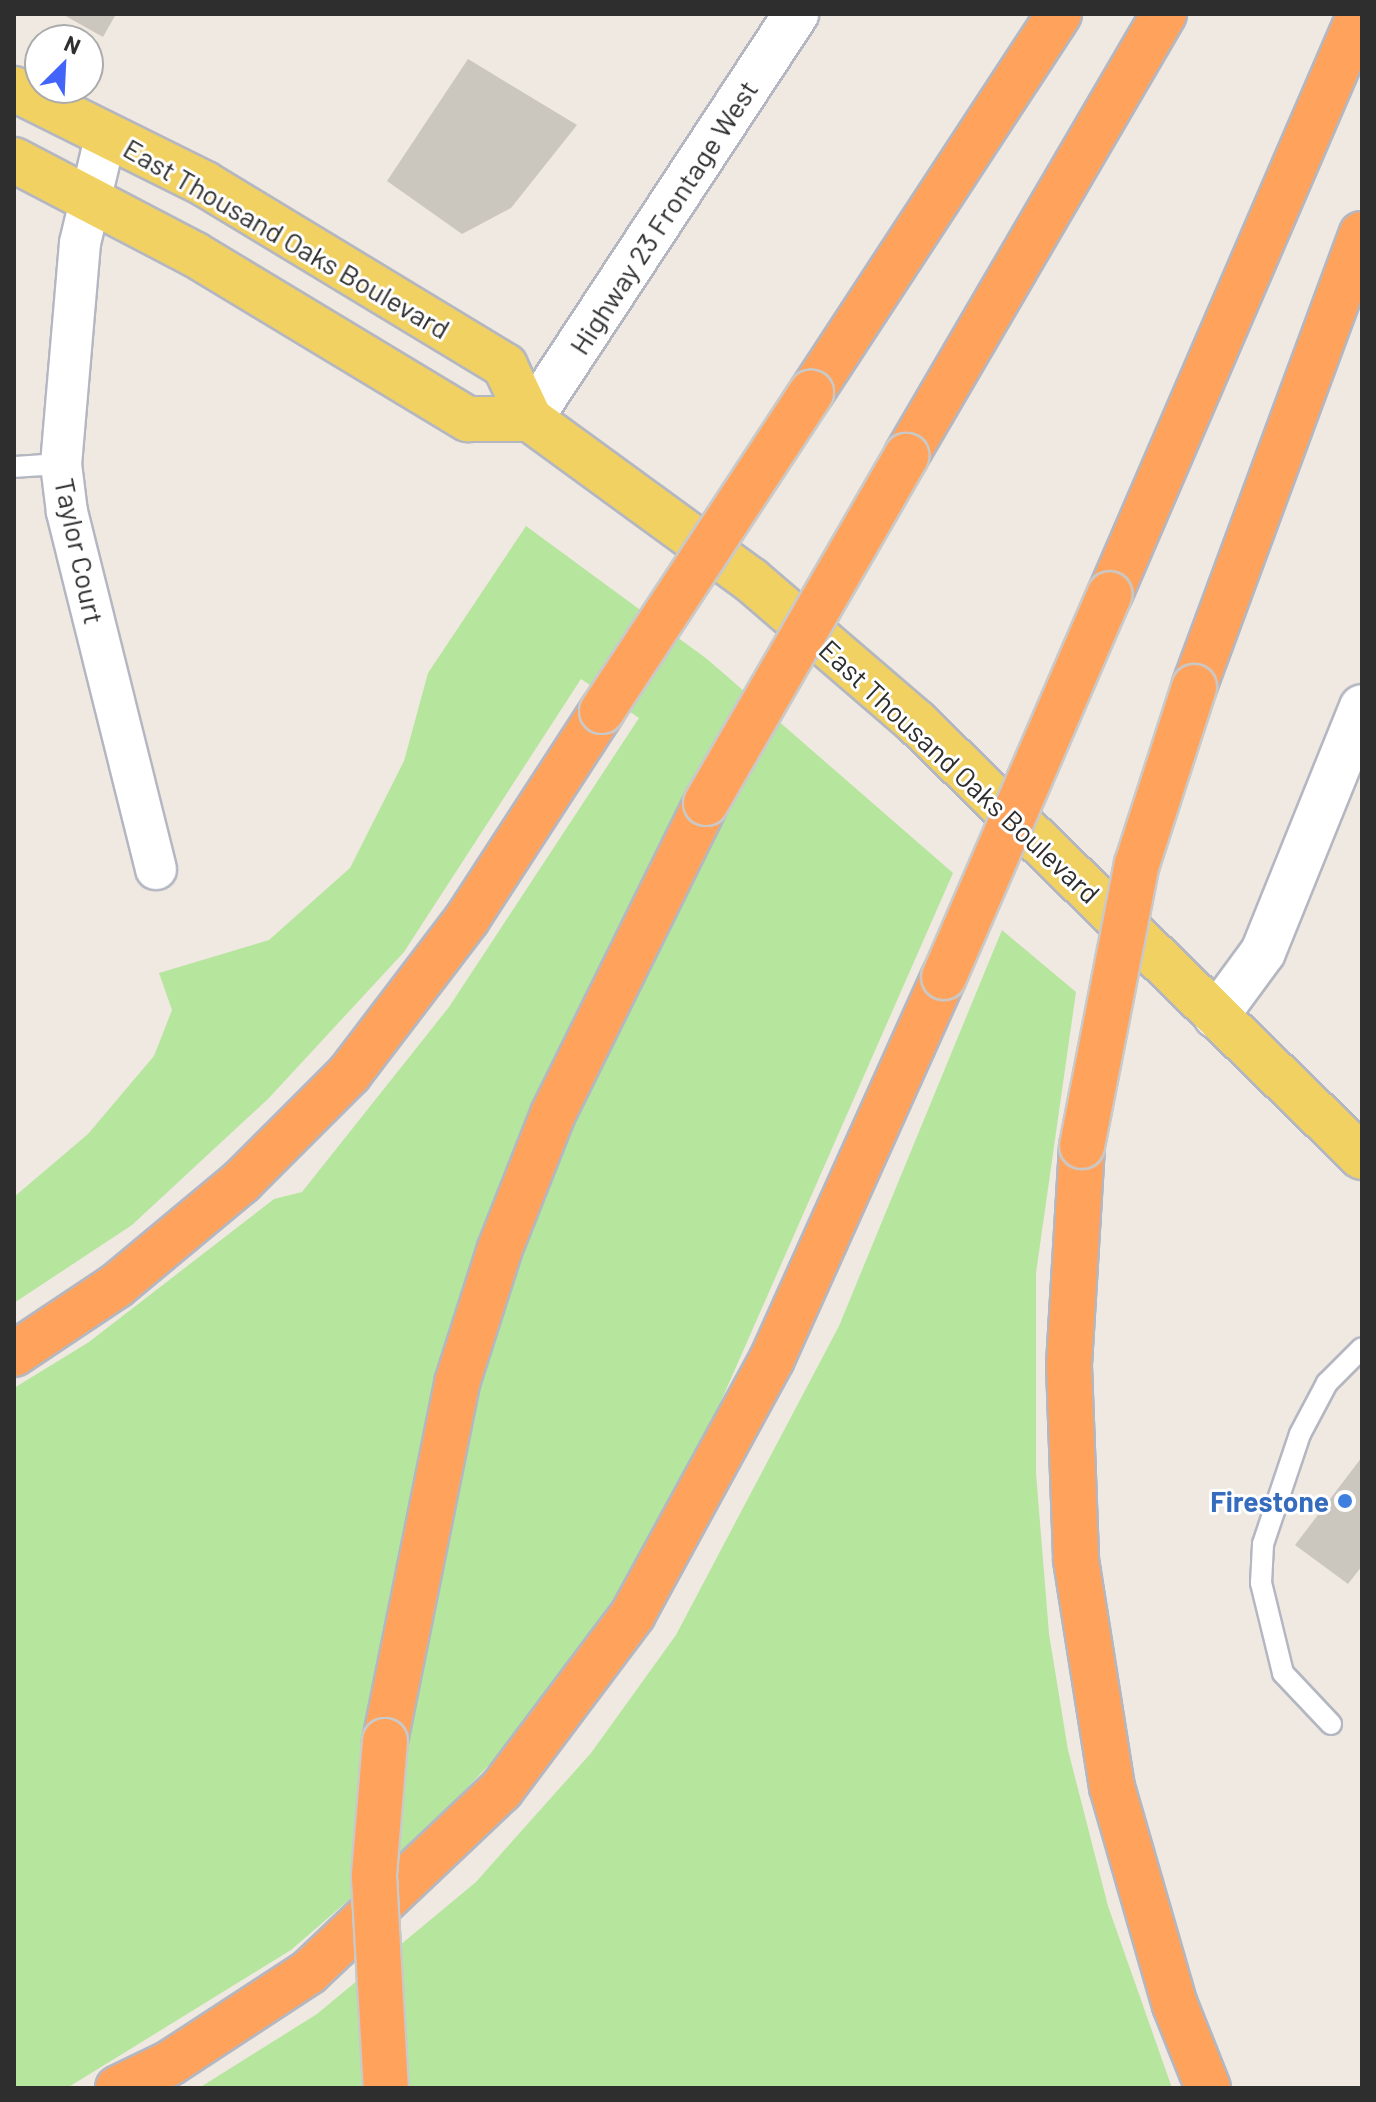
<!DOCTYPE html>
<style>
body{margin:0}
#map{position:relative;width:1376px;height:2102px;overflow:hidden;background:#efe9e1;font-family:Barlow,sans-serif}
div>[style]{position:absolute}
.green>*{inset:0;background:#b6e59e}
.building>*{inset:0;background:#cbc7bf}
.roads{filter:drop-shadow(2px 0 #b4b7c1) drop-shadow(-2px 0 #b4b7c1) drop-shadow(0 2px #b4b7c1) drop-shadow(0 -2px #b4b7c1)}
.lane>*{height:20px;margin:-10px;padding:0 10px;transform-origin:10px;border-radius:10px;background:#fff}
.street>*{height:40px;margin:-20px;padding:0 20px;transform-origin:20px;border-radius:20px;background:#fff}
.secondary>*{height:44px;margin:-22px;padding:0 22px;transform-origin:22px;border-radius:22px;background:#fff}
.primary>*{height:44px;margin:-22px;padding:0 22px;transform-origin:22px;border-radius:22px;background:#f2d163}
.highway>*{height:44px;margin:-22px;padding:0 22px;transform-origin:22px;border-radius:22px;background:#ffa35c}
.bridges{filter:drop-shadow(2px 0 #c9c9c9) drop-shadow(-2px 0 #c9c9c9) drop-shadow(0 2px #c9c9c9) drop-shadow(0 -2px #c9c9c9)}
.highway-bridge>*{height:44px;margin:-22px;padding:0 22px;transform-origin:22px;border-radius:22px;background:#ffa35c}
.dots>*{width:22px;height:22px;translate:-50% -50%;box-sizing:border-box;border:4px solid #fff;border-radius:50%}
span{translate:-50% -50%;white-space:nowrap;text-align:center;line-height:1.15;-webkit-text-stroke:6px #fff;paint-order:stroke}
.street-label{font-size:28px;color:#2e2e2e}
.shop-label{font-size:28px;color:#366cbe;font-weight:700}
.right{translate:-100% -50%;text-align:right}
.frame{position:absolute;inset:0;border:16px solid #2e2e2e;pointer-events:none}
.north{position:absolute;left:24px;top:24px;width:80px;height:80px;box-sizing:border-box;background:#fff;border:2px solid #ababab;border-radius:50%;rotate:24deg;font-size:22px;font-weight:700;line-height:32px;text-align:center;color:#2e2e2e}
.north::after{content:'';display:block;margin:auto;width:28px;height:36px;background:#4264fb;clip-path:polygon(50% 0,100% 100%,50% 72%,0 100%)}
</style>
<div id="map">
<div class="green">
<div style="clip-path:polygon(526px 526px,707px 659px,953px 873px,693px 1465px,616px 1595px,520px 1732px,418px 1840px,291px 1950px,67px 2088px,14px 2088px,14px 1388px,89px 1342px,274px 1199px,302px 1192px,449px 1007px,639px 718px,581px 679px,404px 952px,268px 1099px,132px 1225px,14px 1303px,14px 1197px,88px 1134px,154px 1056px,172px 1010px,159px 973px,269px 940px,350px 868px,404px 761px,428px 673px)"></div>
<div style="clip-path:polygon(1002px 930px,1076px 992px,1036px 1273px,1036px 1473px,1049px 1634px,1068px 1750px,1108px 1906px,1172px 2088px,199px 2088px,317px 2014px,476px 1882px,591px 1753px,676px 1635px,839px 1326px)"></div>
</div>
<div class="building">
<div style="clip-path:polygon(62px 14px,116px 14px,103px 37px)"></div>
<div style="clip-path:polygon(468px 59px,577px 125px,511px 208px,462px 234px,387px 181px)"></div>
<div style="clip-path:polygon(1362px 1457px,1362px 1566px,1348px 1584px,1295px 1545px)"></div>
</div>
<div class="roads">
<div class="lane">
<div style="left:14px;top:467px;width:47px;rotate:-3.7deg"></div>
<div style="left:1331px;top:1724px;width:70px;rotate:-133.3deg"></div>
<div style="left:1283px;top:1673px;width:93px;rotate:-103.7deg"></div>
<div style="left:1261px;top:1583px;width:39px;rotate:-87deg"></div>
<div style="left:1263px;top:1544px;width:116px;rotate:-71.4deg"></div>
<div style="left:1300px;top:1434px;width:58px;rotate:-62.1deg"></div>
<div style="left:1327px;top:1383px;width:49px;rotate:-45deg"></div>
</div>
<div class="street">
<div style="left:106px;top:134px;width:112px;rotate:103.4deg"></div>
<div style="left:80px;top:243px;width:222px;rotate:94.9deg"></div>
<div style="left:61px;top:464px;width:48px;rotate:82.9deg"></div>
<div style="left:67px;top:512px;width:368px;rotate:76deg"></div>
</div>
<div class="secondary">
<div style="left:530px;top:419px;width:485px;rotate:-56.7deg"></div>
<div style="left:1216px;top:1016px;width:79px;rotate:-53.7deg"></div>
<div style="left:1263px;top:952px;width:264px;rotate:-68deg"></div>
</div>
<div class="primary">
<div style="left:14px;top:89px;width:213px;rotate:26.4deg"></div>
<div style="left:205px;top:184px;width:351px;rotate:31.2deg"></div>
<div style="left:505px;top:366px;width:59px;rotate:64.7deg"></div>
<div style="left:530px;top:419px;width:273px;rotate:36.1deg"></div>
<div style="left:751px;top:580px;width:218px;rotate:40.7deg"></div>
<div style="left:916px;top:722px;width:623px;rotate:44.28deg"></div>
<div style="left:14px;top:160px;width:203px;rotate:27.6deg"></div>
<div style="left:194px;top:254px;width:320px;rotate:31.1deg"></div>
<div style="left:468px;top:419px;width:62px"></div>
</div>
<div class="highway">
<div style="left:811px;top:393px;width:453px;rotate:-56.8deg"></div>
<div style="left:906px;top:456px;width:512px;rotate:-59.73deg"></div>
<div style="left:1110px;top:594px;width:632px;rotate:-66.68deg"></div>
<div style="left:1194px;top:687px;width:483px;rotate:-69.7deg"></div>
<div style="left:1082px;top:1146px;width:220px;rotate:93.4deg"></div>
<div style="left:1069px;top:1366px;width:194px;rotate:87.9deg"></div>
<div style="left:1076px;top:1560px;width:230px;rotate:81deg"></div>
<div style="left:1112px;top:1787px;width:227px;rotate:73.9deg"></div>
<div style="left:1175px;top:2005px;width:89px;rotate:68.3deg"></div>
<div style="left:14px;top:1354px;width:123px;rotate:-33.7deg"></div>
<div style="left:116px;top:1286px;width:163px;rotate:-39.8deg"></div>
<div style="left:241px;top:1182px;width:153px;rotate:-45deg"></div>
<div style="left:349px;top:1074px;width:195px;rotate:-52.7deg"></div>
<div style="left:467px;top:919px;width:248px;rotate:-57deg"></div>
<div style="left:385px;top:1741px;width:365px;rotate:-78.6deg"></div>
<div style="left:457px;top:1383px;width:139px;rotate:-72.3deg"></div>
<div style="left:499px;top:1251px;width:147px;rotate:-68.5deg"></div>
<div style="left:553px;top:1114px;width:347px;rotate:-63.8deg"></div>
<div style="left:118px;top:2088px;width:58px;rotate:-25.7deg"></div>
<div style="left:170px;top:2063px;width:166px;rotate:-33.2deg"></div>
<div style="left:309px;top:1972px;width:265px;rotate:-43.5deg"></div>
<div style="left:501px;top:1790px;width:220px;rotate:-53.1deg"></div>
<div style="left:633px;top:1614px;width:290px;rotate:-61.4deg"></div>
<div style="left:772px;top:1359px;width:419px;rotate:-65.8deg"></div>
</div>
</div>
<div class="bridges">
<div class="highway-bridge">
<div style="left:602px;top:711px;width:381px;rotate:-56.7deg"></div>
<div style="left:706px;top:803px;width:401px;rotate:-60deg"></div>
<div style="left:944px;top:977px;width:417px;rotate:-66.6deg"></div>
<div style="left:1082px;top:1146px;width:287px;rotate:-79deg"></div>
<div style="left:1137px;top:864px;width:186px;rotate:-72.1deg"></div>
<div style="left:385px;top:1741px;width:135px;rotate:94.7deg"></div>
<div style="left:374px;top:1876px;width:212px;rotate:86.8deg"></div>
</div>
</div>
<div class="dots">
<div style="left:1345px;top:1501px;background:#3f7fe0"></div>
</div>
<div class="street-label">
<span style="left:663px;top:217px;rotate:-57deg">Highway 23 Frontage West</span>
<span style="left:287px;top:238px;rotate:30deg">East Thousand Oaks Boulevard</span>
<span style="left:80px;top:551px;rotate:78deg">Taylor Court</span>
<span style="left:960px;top:771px;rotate:43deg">East Thousand Oaks Boulevard</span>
</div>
<div class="shop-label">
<span class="right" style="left:1329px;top:1501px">Firestone</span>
</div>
<div class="frame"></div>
<div class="north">N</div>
</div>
